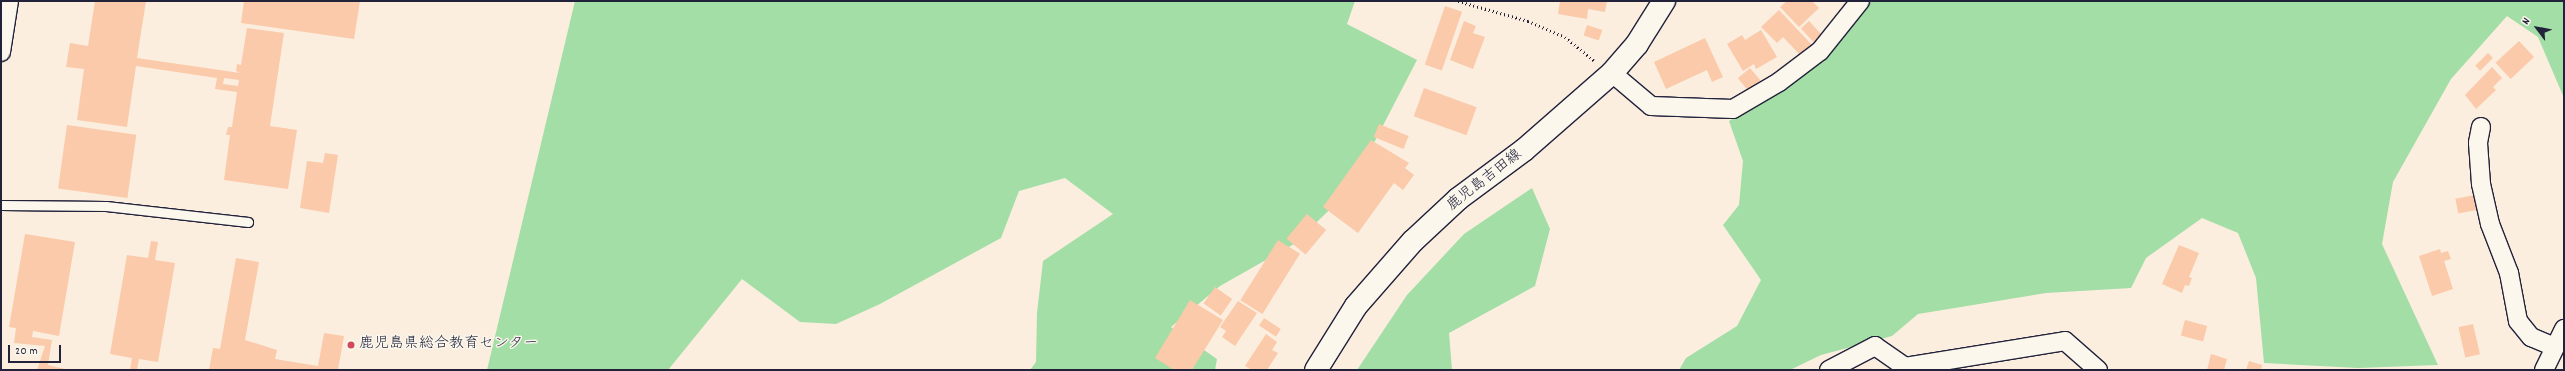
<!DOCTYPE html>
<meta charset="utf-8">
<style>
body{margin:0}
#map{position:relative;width:2565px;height:371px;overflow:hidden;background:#fbeedf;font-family:Dekko,"Klee One",sans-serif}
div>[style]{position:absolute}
.green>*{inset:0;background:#a2dea5}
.building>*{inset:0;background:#facaaa;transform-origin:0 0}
.path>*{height:2.5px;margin-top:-1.25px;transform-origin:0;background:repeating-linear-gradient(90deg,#22223b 0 1px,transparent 0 4px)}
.roads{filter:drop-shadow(1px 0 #22223b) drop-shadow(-1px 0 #22223b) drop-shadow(0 1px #22223b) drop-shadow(0 -1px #22223b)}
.lane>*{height:9px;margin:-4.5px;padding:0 4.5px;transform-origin:4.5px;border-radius:4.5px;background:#fbf7ec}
.street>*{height:18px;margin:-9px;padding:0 9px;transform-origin:9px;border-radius:9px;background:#fbf7ec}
.primary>*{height:22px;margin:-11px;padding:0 11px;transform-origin:11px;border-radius:11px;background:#fbf7ec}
.dots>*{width:11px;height:11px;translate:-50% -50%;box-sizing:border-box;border:2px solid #fbf7ec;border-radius:50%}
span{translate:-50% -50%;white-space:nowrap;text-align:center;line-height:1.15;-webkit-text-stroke:3px #fbf7ec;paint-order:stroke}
.street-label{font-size:15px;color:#22223b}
.poi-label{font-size:15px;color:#22223b}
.left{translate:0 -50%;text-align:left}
.frame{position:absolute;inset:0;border:2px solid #22223b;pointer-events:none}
.north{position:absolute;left:2517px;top:8px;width:40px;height:40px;-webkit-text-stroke:3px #fbf7ec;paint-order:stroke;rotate:302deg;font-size:11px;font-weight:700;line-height:16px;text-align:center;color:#22223b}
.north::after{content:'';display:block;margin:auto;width:14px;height:18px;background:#22223b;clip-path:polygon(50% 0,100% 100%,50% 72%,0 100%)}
.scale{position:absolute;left:8px;top:345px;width:53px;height:18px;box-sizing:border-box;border:2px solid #22223b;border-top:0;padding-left:5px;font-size:12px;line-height:14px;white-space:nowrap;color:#22223b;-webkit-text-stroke:3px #fbf7ec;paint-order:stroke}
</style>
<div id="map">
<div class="green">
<div style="clip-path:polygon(575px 1px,1355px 1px,1347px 24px,1417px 60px,1349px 191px,1294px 244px,1220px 286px,1171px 327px,1217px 359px,1215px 370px,1030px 370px,1036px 362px,1037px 313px,1043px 261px,1113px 214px,1065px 178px,1019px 191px,1001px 238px,880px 304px,836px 324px,800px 322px,742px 279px,668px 370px,487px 370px)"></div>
<div style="clip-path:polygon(1864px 1px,2564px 1px,2564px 98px,2538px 37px,2507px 16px,2451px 79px,2393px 182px,2382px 244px,2438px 365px,2358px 368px,2264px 363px,2256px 278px,2238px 233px,2202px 218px,2146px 258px,2131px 288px,2046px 293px,1918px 314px,1892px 336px,1821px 355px,1790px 370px,1679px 370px,1686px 358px,1737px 326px,1761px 280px,1723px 225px,1739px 205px,1743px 161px,1729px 121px,1795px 81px)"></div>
<div style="clip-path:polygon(1532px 188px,1550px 229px,1535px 286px,1449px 333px,1452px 370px,1357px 370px,1407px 295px,1464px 234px)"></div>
</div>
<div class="building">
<div style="clip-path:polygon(evenodd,95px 1px,146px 1px,137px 58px,240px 73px,236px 71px,237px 64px,241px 65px,247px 28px,284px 33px,270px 126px,297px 130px,288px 189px,224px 180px,230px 135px,226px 135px,228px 127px,232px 127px,237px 92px,215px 89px,217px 78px,136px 66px,127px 127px,77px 120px,84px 69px,66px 67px,70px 43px,88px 46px,95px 1px,224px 78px,239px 80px,238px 86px,223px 84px,224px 78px)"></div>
<div style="clip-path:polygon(244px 1px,360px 1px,354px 39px,241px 23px)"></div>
<div style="clip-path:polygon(1560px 1px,1607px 1px,1605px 12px,1588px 9px,1587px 19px,1558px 14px)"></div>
<div style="clip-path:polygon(1787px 1px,1812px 1px,1819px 8px,1799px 27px,1780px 7px)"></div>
<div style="left:1445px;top:6px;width:18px;height:62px;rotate:19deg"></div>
<div style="clip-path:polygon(1779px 10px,1812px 45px,1801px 56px,1783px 37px,1777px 43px,1761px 27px)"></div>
<div style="clip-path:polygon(1464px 21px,1476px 26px,1473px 33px,1485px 37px,1473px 69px,1450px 60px)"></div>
<div style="left:1809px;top:21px;width:19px;height:11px;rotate:47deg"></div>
<div style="left:1587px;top:25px;width:16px;height:11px;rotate:18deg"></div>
<div style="clip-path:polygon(1761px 30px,1777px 57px,1756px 69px,1754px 64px,1743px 71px,1727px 44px,1742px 35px,1745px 40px)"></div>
<div style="clip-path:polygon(1705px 38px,1723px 77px,1712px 82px,1707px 70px,1666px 89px,1654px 62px)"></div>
<div style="left:2519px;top:41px;width:22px;height:32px;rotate:47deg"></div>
<div style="left:2488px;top:53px;width:7px;height:18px;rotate:45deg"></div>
<div style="clip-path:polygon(2492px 67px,2502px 78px,2493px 87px,2496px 90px,2476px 109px,2465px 95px)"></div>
<div style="left:1750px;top:68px;width:16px;height:16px;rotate:50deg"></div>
<div style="left:1424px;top:88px;width:56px;height:30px;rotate:20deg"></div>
<div style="left:1379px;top:124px;width:32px;height:14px;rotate:22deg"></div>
<div style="left:67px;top:125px;width:70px;height:64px;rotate:8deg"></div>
<div style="clip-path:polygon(1371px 140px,1409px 163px,1405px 168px,1414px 175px,1403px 190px,1394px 183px,1358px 233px,1323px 207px)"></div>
<div style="clip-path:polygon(325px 153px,338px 155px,329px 213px,300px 208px,307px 161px,323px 163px)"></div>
<div style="left:2475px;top:195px;width:15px;height:20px;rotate:79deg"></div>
<div style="left:1307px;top:214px;width:25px;height:32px;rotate:40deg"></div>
<div style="clip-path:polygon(25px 234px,75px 242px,59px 336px,33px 331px,32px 337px,52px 340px,48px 365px,69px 370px,37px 370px,45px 346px,14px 343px,16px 328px,9px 327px)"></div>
<div style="left:1278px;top:240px;width:26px;height:71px;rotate:32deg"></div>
<div style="clip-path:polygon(151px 241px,158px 242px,155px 260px,175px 263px,158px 362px,139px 359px,137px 370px,130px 370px,132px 358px,110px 354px,127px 255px,148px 258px)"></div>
<div style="clip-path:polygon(2179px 245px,2199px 253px,2189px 277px,2192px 278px,2189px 286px,2185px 285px,2182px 293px,2162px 284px)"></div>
<div style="clip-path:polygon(2440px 249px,2441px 253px,2448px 251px,2451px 259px,2444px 261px,2453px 289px,2432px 296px,2419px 256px)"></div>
<div style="clip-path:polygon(236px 258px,259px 262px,245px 340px,277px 350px,275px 359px,318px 366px,324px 333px,344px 336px,338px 370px,209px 370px,213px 348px,220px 349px)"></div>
<div style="left:1215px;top:287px;width:21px;height:20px;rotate:35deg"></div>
<div style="clip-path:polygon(1190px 300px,1223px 320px,1192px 370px,1174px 370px,1155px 358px)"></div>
<div style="clip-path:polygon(1238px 301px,1257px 313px,1235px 346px,1222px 337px,1226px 331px,1220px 327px)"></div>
<div style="left:1264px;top:318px;width:20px;height:9px;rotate:33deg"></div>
<div style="left:2185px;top:320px;width:23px;height:16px;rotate:15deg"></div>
<div style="left:2473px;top:324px;width:31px;height:15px;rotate:77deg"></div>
<div style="clip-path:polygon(1266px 334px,1277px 342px,1272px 350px,1278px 353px,1267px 370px,1252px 370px,1245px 366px)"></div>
<div style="clip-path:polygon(2211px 354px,2227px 359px,2224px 370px,2207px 370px)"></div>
<div style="clip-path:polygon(2249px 361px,2262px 365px,2261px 370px,2246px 370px)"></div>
</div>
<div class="path">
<div style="left:1458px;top:1px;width:73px;rotate:15.9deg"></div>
<div style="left:1528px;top:21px;width:40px;rotate:23.4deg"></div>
<div style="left:1565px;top:37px;width:38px;rotate:39deg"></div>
</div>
<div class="roads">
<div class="lane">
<div style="left:1px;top:205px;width:105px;rotate:0.5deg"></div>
<div style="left:106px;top:206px;width:143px;rotate:6.4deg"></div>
</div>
<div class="street">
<div style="left:1px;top:52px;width:52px;rotate:-81.1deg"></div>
<div style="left:1612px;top:73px;width:51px;rotate:40.2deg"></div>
<div style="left:1651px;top:106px;width:82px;rotate:2.1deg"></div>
<div style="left:1733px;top:109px;width:53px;rotate:-30.4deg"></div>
<div style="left:1779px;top:82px;width:51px;rotate:-37.1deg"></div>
<div style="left:1820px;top:51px;width:64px;rotate:-51.3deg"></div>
<div style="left:2481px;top:127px;width:16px;rotate:101deg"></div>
<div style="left:2478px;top:143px;width:41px;rotate:85.8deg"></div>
<div style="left:2481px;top:184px;width:41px;rotate:77.3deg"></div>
<div style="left:2490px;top:224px;width:53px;rotate:68.8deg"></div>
<div style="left:2509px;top:273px;width:49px;rotate:79.4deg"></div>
<div style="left:2518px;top:321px;width:21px;rotate:51deg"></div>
<div style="left:2531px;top:337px;width:25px;rotate:23deg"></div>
<div style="left:1829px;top:370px;width:52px;rotate:-27.6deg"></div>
<div style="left:1875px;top:346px;width:37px;rotate:35deg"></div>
<div style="left:1905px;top:367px;width:162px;rotate:-9.2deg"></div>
<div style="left:2065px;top:341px;width:44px;rotate:41.3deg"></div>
<div style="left:2544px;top:370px;width:46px;rotate:-64deg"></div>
</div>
<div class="primary">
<div style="left:1316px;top:370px;width:75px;rotate:-58deg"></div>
<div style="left:1356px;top:306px;width:86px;rotate:-48.8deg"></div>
<div style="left:1413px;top:241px;width:62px;rotate:-43deg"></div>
<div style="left:1458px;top:199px;width:82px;rotate:-36.6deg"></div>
<div style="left:1524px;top:150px;width:117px;rotate:-41.2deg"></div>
<div style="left:1612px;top:73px;width:38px;rotate:-49deg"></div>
<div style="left:1637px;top:44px;width:51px;rotate:-57.9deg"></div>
</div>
</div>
<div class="dots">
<div style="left:351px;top:345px;background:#d1495b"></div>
</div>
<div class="street-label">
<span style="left:1485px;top:181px;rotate:-38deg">鹿児島吉田線</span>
</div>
<div class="poi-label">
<span class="left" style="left:359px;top:345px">鹿児島県総合教育センター</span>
</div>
<div class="frame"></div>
<div class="north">N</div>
<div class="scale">20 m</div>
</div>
